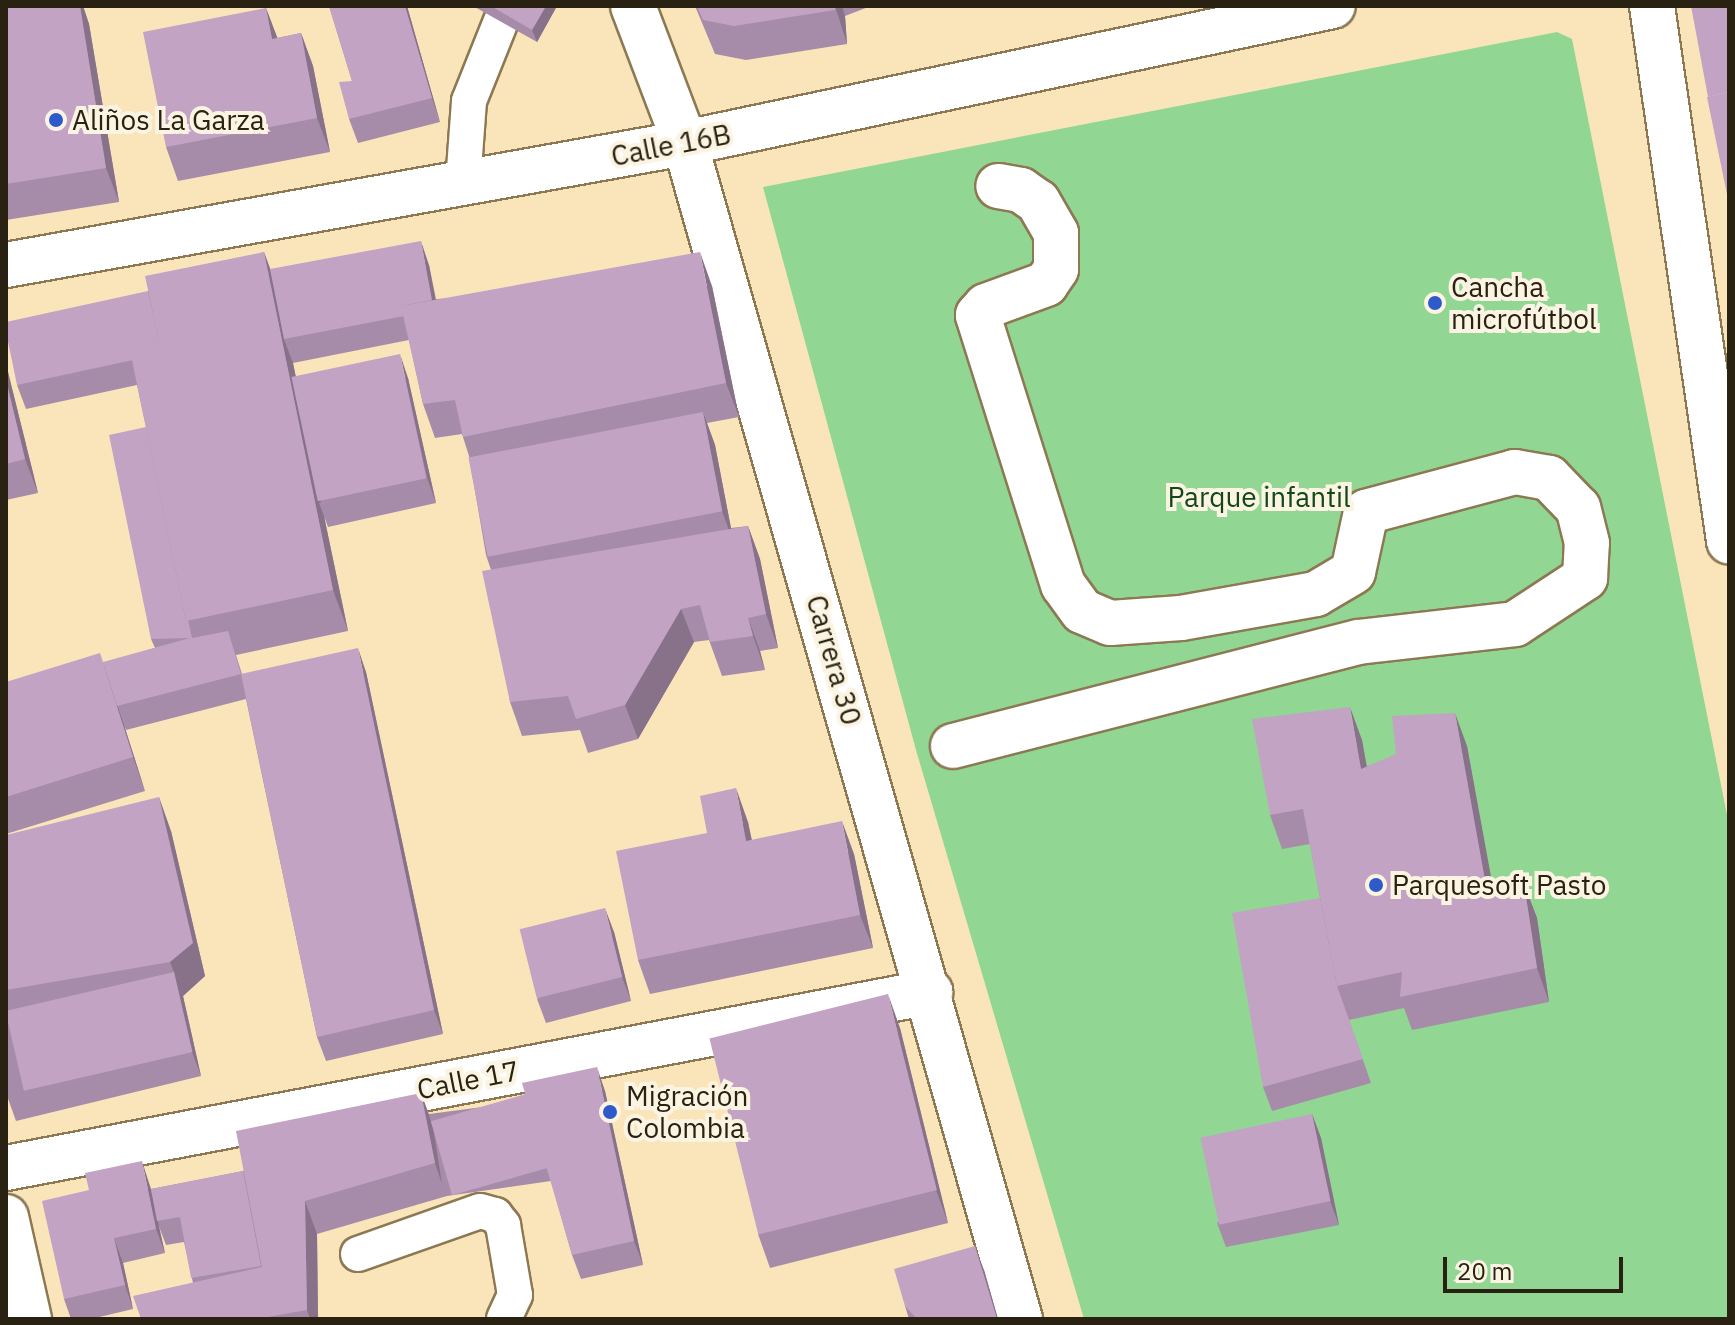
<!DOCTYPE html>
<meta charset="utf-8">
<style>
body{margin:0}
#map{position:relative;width:1735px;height:1325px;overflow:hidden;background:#fae5bb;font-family:"IBM Plex Sans",sans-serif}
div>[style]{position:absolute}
.green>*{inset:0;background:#91d692}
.roads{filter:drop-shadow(2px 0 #8c7953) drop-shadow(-2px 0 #8c7953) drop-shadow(0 2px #8c7953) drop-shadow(0 -2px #8c7953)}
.lane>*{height:34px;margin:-17px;padding:0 17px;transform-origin:17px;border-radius:17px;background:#fff}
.street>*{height:44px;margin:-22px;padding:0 22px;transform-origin:22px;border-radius:22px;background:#fff}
.secondary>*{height:44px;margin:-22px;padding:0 22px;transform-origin:22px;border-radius:22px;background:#fff}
.wall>*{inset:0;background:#a78ca9}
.shaded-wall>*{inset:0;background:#887289}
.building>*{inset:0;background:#c2a3c4;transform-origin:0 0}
.dots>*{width:22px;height:22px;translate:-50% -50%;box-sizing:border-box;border:4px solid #fcf4e3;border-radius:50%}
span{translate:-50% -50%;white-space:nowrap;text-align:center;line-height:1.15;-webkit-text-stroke:8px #fcf4e3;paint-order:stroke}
.poi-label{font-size:28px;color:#292212}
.left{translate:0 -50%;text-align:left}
.street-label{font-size:28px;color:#292212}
.park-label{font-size:28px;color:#124717}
.frame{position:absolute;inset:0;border:8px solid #292212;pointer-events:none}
.scale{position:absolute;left:1443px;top:1257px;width:180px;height:36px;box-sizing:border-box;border:4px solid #292212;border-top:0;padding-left:10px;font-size:24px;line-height:28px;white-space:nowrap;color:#292212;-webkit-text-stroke:6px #fcf4e3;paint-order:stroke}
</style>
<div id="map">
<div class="green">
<div style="clip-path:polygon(1557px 32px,1572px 39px,1729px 825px,1729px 1319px,1084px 1319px,916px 750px,763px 187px)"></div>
</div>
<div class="roads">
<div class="lane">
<div style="left:463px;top:183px;width:82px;rotate:-85.8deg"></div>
<div style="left:469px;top:101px;width:86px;rotate:-68.2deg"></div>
<div style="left:358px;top:1254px;width:129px;rotate:-19.4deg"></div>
<div style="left:480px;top:1211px;width:16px;rotate:15deg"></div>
<div style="left:495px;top:1215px;width:13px;rotate:51deg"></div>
<div style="left:503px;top:1225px;width:71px;rotate:80.3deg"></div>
<div style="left:515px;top:1295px;width:26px;rotate:115deg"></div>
</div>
<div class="street">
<div style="left:633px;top:6px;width:147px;rotate:69.2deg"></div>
<div style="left:685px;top:143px;width:1223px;rotate:74.1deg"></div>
<div style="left:1652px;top:6px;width:541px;rotate:81.81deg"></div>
<div style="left:6px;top:265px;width:690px;rotate:-10.19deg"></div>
<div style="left:685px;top:143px;width:662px;rotate:-11.94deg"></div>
<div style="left:953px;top:746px;width:418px;rotate:-14.4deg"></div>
<div style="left:1358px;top:642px;width:158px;rotate:-6.5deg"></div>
<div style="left:1515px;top:624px;width:84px;rotate:-33.3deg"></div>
<div style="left:1585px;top:578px;width:35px;rotate:-87deg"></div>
<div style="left:1587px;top:543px;width:36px;rotate:-104deg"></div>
<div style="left:1578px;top:508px;width:42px;rotate:-134deg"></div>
<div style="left:1549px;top:478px;width:35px;rotate:-170deg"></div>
<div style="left:1515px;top:472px;width:154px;rotate:165deg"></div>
<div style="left:1366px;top:512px;width:61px;rotate:102.2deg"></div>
<div style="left:1353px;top:572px;width:43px;rotate:149.3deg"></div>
<div style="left:1316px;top:594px;width:137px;rotate:169.9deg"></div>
<div style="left:1181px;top:618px;width:71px;rotate:176deg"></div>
<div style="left:1110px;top:623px;width:30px;rotate:-157deg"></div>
<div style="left:1082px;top:611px;width:32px;rotate:-126deg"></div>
<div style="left:1063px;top:585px;width:283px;rotate:-107.5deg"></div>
<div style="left:978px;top:315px;width:12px;rotate:-48deg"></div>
<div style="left:986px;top:306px;width:64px;rotate:-20.1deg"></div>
<div style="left:1046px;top:284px;width:18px;rotate:-56deg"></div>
<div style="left:1056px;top:269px;width:36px;rotate:-90deg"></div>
<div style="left:1056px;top:233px;width:36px;rotate:-120deg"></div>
<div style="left:1038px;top:202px;width:21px;rotate:-145deg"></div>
<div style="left:1021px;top:190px;width:23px;rotate:-170deg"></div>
<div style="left:6px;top:1217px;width:105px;rotate:77.3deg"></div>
</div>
<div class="secondary">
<div style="left:6px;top:1168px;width:941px;rotate:-10.78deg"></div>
</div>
</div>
<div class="wall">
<div style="clip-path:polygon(6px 6px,83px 6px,89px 24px,119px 202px,6px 220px)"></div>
<div style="clip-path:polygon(329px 6px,407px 6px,440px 122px,358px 143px,349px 119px,352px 81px)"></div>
<div style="clip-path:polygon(473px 6px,557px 6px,537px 42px)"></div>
<div style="clip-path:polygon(695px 6px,871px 6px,845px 16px,847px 44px,746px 60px,715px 54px)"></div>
<div style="clip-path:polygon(266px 8px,277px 38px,301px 33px,313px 66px,330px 152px,178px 181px,166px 147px)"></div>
<div style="clip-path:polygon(264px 252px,270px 269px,429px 265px,436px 299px,712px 286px,739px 417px,707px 423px,715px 445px,731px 528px,748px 526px,760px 559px,778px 648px,760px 651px,765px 670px,722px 676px,709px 640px,694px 642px,638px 739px,588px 753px,580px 730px,522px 736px,510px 702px,491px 570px,486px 555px,469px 456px,462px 434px,435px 438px,423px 404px,409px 340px,293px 363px,296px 378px,408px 378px,436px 503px,328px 527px,324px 516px,348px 631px,236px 655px,242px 674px,366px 672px,443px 1034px,326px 1061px,317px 1037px,246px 699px,126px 730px,124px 725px,145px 791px,6px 834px,6px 682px,104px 663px,155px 648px,151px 639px,146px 427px,137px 385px,26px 409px,17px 385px,148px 291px)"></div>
<div style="clip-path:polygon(6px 364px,38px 493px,6px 500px)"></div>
<div style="clip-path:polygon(1362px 740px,1367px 767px,1467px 746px,1492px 886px,1524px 884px,1537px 918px,1549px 1002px,1412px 1030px,1404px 1008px,1349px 1020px,1371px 1083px,1272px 1111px,1263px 1087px,1320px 898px,1310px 844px,1282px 849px,1270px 815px)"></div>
<div style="clip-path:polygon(748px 822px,752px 840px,854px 854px,873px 948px,650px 994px,638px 960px,707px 833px)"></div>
<div style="clip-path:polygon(171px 831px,205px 976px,183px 996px,201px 1076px,16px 1121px,6px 1093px,6px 835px)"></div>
<div style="clip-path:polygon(614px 932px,631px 1001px,546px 1023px,537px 999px)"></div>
<div style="clip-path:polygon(900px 1028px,948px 1223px,770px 1268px,758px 1234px)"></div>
<div style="clip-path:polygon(605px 1091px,643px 1265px,581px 1279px,572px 1255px,551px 1181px,447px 1196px,317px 1234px,318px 1319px,141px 1319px,193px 1283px,184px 1242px,166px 1245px,158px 1224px,165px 1253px,123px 1263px,133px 1309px,91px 1319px,71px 1319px,64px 1299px,150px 1186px,151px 1189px,243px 1171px,421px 1093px,429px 1114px)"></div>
<div style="clip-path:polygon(1312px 1114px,1321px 1138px,1339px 1225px,1226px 1247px,1217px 1223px)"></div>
<div style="clip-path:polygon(984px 1270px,998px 1319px,909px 1319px,905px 1306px)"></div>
</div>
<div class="shaded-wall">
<div style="clip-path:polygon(80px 6px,83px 6px,89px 24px,119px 202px,106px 168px)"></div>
<div style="clip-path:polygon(405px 6px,407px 6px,440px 122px,432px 98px)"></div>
<div style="clip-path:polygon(546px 6px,557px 6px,537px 42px,532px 30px)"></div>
<div style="clip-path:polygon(835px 6px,842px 6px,845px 16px,847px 44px)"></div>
<div style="clip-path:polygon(266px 8px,279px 42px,272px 39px)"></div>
<div style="clip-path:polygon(301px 33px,313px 66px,330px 152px,317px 118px)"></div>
<div style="clip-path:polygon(421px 241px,429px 265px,442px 334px,433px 310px)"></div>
<div style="clip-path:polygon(264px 252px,279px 293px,284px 339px,293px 363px,321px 502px,319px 503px,324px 516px,348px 631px,333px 590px)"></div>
<div style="clip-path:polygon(700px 252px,712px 286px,739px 417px,726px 383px)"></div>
<div style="clip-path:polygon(400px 354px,408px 378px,436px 503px,427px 478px)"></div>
<div style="clip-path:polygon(6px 364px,38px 493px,25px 459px,6px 380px)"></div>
<div style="clip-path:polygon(703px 412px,715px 445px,734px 544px,722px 511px)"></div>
<div style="clip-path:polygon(748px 526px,760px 559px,778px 648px,766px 614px)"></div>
<div style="clip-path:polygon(681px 609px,694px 642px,638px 739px,625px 705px)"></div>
<div style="clip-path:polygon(748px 618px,760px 651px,765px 670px,753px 636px)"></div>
<div style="clip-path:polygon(358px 648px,366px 672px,443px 1034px,434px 1010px)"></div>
<div style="clip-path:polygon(100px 653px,124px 725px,145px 791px,133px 757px)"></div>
<div style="clip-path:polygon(1350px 707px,1362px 740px,1373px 803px,1361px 769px)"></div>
<div style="clip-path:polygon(1455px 713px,1467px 746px,1499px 920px,1486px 886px)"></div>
<div style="clip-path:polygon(736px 788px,748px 822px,758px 875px,746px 841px)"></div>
<div style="clip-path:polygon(159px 797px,171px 831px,205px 976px,183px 996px,201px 1076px,192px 1052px,174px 972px,170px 962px)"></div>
<div style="clip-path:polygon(842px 821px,854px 854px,873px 948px,860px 915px)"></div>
<div style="clip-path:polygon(1524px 884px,1537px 918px,1549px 1002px,1537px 968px)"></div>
<div style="clip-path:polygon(605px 908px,614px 932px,631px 1001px,622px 977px)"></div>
<div style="clip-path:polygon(888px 994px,900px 1028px,948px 1223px,936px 1190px)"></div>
<div style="clip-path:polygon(597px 1067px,605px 1091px,643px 1265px,634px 1241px)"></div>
<div style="clip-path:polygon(421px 1093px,433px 1127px,442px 1184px,435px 1163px)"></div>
<div style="clip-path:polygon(1312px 1114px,1321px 1138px,1339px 1225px,1330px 1201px)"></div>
<div style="clip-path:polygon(142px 1161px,150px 1186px,165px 1253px,156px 1229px)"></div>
<div style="clip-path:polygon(305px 1201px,317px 1234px,318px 1319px,310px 1319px,307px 1310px)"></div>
<div style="clip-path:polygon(114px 1238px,123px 1263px,133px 1309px,125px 1285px)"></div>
<div style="clip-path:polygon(975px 1246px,984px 1270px,998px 1319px,997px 1319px)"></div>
</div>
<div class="building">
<div style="clip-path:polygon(6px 6px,80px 6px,106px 168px,6px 184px)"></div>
<div style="clip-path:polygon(329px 6px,405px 6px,432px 98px,349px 119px,339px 82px,352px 81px)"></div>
<div style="clip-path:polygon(491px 6px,546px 6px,532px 30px)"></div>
<div style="clip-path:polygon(697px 6px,835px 6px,835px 10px,734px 26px,703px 20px)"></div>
<div style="clip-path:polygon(1691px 6px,1729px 6px,1729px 92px,1708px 97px)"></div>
<div style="clip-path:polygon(266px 8px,272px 39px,301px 33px,317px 118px,166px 147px,143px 32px)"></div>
<div style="clip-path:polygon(1729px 92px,1729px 204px,1707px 97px)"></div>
<div style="clip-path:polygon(421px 241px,432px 300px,401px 306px,404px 316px,284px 339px,270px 269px)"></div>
<div style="clip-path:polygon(264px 252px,333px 590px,186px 621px,132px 360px,158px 336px,145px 276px)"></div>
<div style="clip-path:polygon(700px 252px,726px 383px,463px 437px,455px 400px,423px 404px,401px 306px)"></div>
<div style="clip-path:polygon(148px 291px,158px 336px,133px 360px,17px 385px,6px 332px,6px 322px)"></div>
<div style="left:400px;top:354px;width:127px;height:111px;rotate:78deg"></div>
<div style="clip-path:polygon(6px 380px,25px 459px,6px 464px)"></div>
<div style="left:703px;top:412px;width:101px;height:239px;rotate:79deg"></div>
<div style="clip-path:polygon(146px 427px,186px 621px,188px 620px,192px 638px,228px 631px,241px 674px,358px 648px,434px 1010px,317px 1037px,241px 674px,117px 706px,103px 662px,190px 638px,151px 639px,109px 435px)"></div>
<div style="clip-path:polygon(748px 526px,766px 614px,748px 618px,753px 636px,710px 642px,700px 605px,681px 609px,625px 705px,576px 719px,568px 696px,510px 702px,482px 571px)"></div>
<div style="clip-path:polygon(100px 653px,133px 757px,6px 797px,6px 682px)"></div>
<div style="clip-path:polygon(1350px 707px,1361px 769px,1396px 754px,1392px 716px,1455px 713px,1486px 886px,1524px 884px,1537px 968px,1400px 997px,1402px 972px,1337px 986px,1303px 809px,1270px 815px,1252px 719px)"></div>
<div style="clip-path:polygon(736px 788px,746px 841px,842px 821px,860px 915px,638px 960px,616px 851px,707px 833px,700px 796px)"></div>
<div style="clip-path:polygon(159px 797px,193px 943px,170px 962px,6px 990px,6px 835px)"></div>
<div style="clip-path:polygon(1320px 898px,1337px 986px,1363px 1059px,1263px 1087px,1232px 913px)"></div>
<div style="left:605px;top:908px;width:71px;height:88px;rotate:76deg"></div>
<div style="left:174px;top:972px;width:82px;height:173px;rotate:77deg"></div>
<div style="left:888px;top:994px;width:202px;height:184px;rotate:76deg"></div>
<div style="clip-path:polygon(597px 1067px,634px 1241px,572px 1255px,522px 1083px)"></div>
<div style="clip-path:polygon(421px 1093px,435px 1163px,305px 1201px,307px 1310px,257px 1319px,141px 1319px,133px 1296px,262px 1267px,236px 1131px)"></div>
<div style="left:526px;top:1094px;width:77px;height:99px;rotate:74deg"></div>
<div style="left:1312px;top:1114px;width:89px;height:114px;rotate:78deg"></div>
<div style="clip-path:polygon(142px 1161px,156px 1229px,114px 1238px,125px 1285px,64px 1299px,42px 1201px,89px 1190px,85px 1173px)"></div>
<div style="clip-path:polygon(243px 1171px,261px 1266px,191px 1278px,180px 1217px,157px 1221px,151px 1189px)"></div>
<div style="clip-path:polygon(975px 1246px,997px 1319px,917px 1319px,905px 1306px,894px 1269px)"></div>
</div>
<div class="dots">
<div style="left:56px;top:120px;background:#2f5bca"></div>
<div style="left:1435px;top:303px;background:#2f5bca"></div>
<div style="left:1376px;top:885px;background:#2f5bca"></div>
<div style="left:610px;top:1112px;background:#2f5bca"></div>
</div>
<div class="poi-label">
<span class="left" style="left:72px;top:120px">Aliños La Garza</span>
<span class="left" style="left:1451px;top:303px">Cancha<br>microfútbol</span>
<span class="left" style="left:1392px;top:885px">Parquesoft Pasto</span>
<span class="left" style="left:626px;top:1112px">Migración<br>Colombia</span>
</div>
<div class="street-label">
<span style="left:671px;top:145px;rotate:-11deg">Calle 16B</span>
<span style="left:834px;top:660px;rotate:74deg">Carrera 30</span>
<span style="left:468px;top:1080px;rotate:-11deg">Calle 17</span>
</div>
<div class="park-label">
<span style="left:1259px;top:497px">Parque infantil</span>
</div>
<div class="frame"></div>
<div class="scale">20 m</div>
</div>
